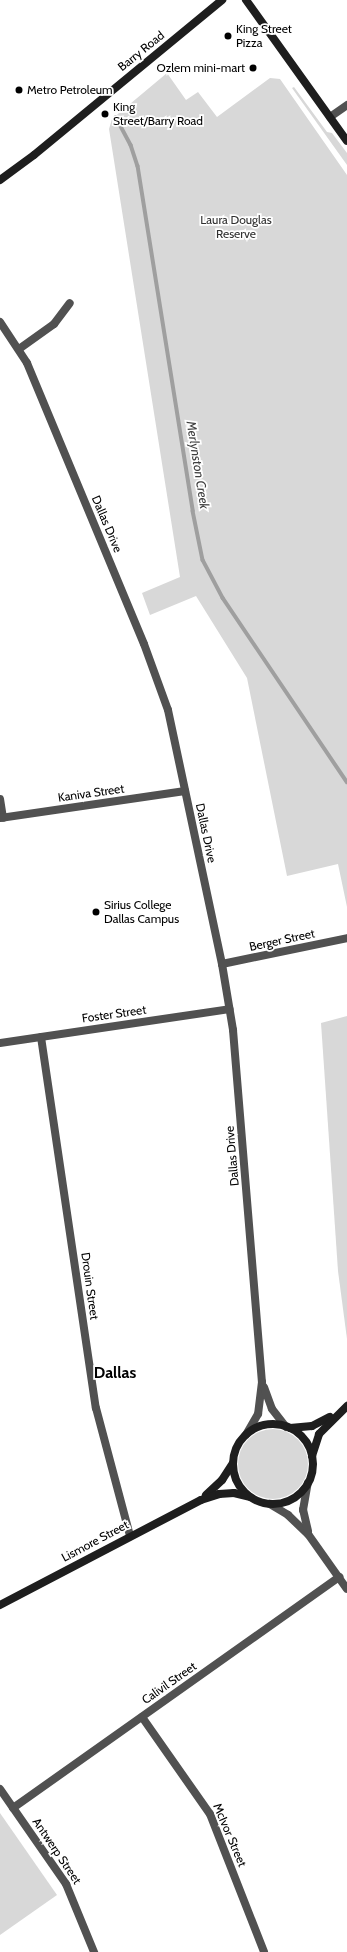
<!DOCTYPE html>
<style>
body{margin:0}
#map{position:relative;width:347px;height:1952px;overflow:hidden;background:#fff;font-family:Cabin,sans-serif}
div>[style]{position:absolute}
.green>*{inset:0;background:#d8d8d8}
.round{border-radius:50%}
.stream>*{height:3.5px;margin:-1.75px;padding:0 1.75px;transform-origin:1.75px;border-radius:1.75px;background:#9f9f9f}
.street>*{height:8px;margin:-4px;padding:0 4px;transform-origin:4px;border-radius:4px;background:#515151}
.secondary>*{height:8px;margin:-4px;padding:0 4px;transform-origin:4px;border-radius:4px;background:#1e1e1e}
.secondary>.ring{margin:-4px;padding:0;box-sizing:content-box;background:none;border:8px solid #1e1e1e;border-radius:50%}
.dots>*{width:11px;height:11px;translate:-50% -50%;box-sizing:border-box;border:2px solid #fff;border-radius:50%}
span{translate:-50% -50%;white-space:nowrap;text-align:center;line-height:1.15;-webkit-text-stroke:3.5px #fff;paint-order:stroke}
.poi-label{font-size:12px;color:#000}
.left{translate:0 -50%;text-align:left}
.right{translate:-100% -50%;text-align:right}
.street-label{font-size:12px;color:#000}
.park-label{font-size:12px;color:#2f2f2f}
.water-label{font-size:13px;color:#404040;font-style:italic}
.district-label{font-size:16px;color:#000;font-weight:700}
</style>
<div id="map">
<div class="green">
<div style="clip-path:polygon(167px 73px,186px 100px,198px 92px,217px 117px,270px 78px,280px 79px,347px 175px,347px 907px,338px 864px,287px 876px,247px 678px,196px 596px,150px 615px,142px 593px,180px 577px,109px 129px,112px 119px)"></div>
<div style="clip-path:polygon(294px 87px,327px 132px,332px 133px,347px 153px,347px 165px,292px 88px)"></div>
<div style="clip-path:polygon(347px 1016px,347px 1339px,338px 1271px,321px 1023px)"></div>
<div class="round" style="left:238px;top:1429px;width:70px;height:70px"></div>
<div style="clip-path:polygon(0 1813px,57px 1895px,0 1935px)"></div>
</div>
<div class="stream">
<div style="left:116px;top:117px;width:32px;rotate:62deg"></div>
<div style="left:131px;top:145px;width:22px;rotate:72deg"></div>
<div style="left:138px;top:166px;width:349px;rotate:80.9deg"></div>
<div style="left:193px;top:511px;width:50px;rotate:78.5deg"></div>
<div style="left:203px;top:560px;width:43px;rotate:62.2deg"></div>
<div style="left:223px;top:598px;width:222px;rotate:56deg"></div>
</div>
<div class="street">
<div style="left:330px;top:117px;width:21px;rotate:-35deg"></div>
<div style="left:0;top:322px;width:49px;rotate:56.6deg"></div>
<div style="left:27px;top:363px;width:304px;rotate:67.4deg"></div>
<div style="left:144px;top:644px;width:70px;rotate:70deg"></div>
<div style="left:168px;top:710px;width:260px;rotate:78deg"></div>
<div style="left:222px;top:964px;width:67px;rotate:80.5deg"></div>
<div style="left:233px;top:1030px;width:353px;rotate:85.3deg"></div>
<div style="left:262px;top:1382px;width:32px;rotate:97deg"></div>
<div style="left:258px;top:1414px;width:24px;rotate:120deg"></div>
<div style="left:19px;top:349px;width:43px;rotate:-35.5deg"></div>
<div style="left:54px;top:324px;width:26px;rotate:-53deg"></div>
<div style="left:0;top:799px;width:19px;rotate:81deg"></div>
<div style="left:0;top:818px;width:187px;rotate:-8.3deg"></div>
<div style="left:222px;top:964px;width:128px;rotate:-11.7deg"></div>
<div style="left:41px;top:1037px;width:375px;rotate:81.6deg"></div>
<div style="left:96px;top:1408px;width:132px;rotate:75.1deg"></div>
<div style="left:0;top:1043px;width:232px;rotate:-8.4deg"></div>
<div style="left:264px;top:1387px;width:23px;rotate:70deg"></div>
<div style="left:272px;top:1409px;width:23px;rotate:52deg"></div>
<div style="left:270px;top:1504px;width:21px;rotate:31deg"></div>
<div style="left:288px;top:1515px;width:28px;rotate:44deg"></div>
<div style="left:308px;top:1534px;width:67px;rotate:54.7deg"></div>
<div style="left:308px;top:1531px;width:22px;rotate:-103deg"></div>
<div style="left:303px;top:1510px;width:27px;rotate:-80deg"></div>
<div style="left:142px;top:1717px;width:118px;rotate:55deg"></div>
<div style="left:210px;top:1814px;width:148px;rotate:68.6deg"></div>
<div style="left:0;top:1789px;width:116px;rotate:55.2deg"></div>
<div style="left:66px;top:1884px;width:74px;rotate:67.6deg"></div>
<div style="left:13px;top:1808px;width:400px;rotate:-35.3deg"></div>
</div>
<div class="secondary">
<div style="left:246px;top:0;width:173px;rotate:54.4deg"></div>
<div style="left:0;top:180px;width:42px;rotate:-36.3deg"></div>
<div style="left:34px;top:155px;width:244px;rotate:-39.5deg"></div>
<div class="ring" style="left:233px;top:1424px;width:72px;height:72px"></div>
<div style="left:290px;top:1428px;width:22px;rotate:-5deg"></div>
<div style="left:312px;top:1426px;width:20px;rotate:-27deg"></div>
<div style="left:312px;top:1456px;width:23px;rotate:-72deg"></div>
<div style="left:319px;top:1434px;width:40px;rotate:-45deg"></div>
<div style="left:206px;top:1495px;width:22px;rotate:-43deg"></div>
<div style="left:222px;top:1480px;width:20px;rotate:-57deg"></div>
<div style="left:0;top:1605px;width:227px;rotate:-27.6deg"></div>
<div style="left:201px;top:1500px;width:19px;rotate:-18deg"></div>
<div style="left:219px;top:1494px;width:15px;rotate:-4deg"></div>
<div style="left:234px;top:1493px;width:16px;rotate:14deg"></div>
</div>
<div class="dots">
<div style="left:228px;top:36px;background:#000"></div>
<div style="left:253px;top:68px;background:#000"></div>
<div style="left:19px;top:90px;background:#000"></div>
<div style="left:105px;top:114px;background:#000"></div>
<div style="left:96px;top:912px;background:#000"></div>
</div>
<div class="poi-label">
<span class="left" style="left:236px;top:36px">King Street<br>Pizza</span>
<span class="right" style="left:245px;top:68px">Ozlem mini-mart</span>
<span class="left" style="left:27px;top:90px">Metro Petroleum</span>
<span class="left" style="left:113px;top:114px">King<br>Street/Barry Road</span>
<span class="left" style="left:104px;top:912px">Sirius College<br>Dallas Campus</span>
</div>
<div class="street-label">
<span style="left:141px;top:51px;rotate:-39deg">Barry Road</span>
<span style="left:107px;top:524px;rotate:67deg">Dallas Drive</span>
<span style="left:91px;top:793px;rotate:-8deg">Kaniva Street</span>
<span style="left:206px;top:833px;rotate:78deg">Dallas Drive</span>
<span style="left:282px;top:940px;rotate:-12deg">Berger Street</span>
<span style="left:114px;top:1014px;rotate:-8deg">Foster Street</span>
<span style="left:232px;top:1156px;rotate:-95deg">Dallas Drive</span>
<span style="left:90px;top:1286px;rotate:82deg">Drouin Street</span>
<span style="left:95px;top:1541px;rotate:-28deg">Lismore Street</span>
<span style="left:169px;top:1683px;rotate:-35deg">Calivil Street</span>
<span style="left:230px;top:1835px;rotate:67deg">McIvor Street</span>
<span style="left:57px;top:1851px;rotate:56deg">Antwerp Street</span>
</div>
<div class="park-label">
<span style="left:236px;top:227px">Laura Douglas<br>Reserve</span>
</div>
<div class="water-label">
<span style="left:198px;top:465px;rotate:81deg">Merlynston Creek</span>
</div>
<div class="district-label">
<span style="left:115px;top:1373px">Dallas</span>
</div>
</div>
